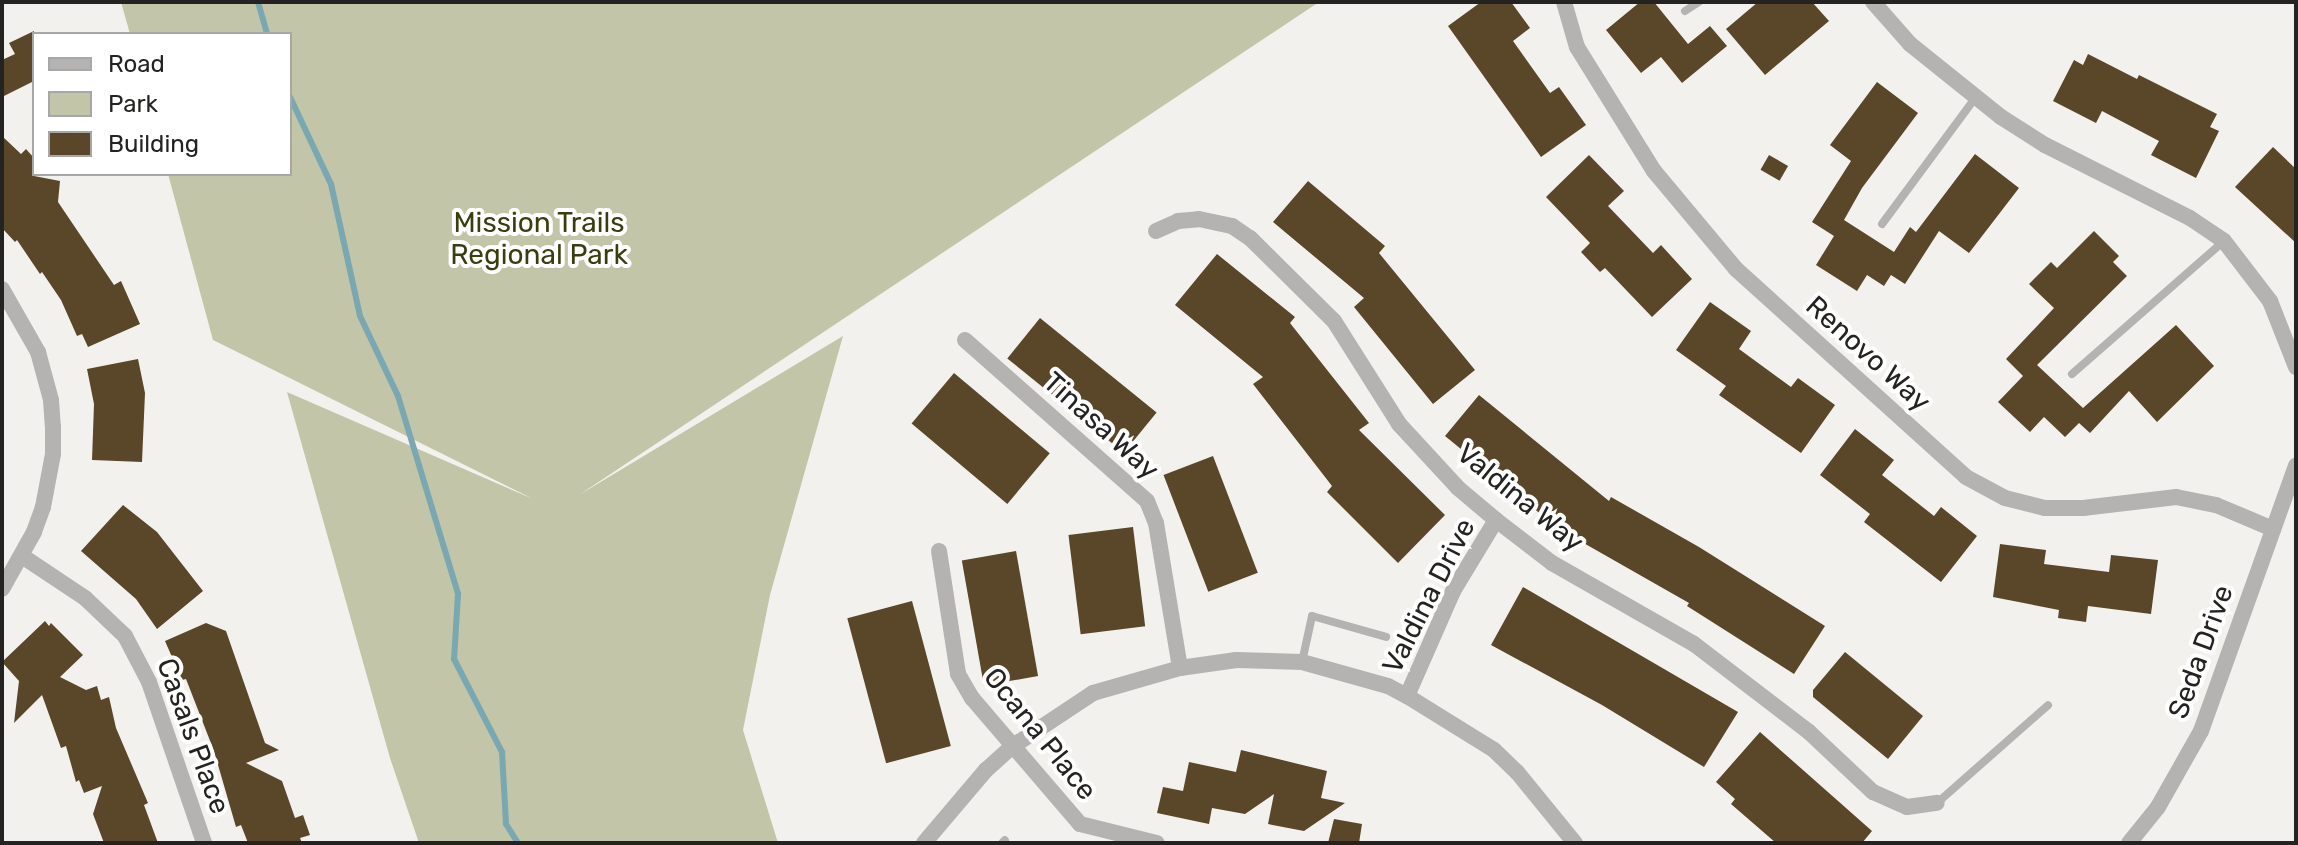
<!DOCTYPE html>
<style>
body{margin:0}
#map{position:relative;width:2298px;height:845px;overflow:hidden;background:#f3f1ed;font-family:Rubik,sans-serif}
div>[style]{position:absolute}
.green>*{inset:0;background:#c2c5a7}
.stream>*{height:6px;margin:-3px;padding:0 3px;transform-origin:3px;border-radius:3px;background:#79a8b2}
.building>*{inset:0;background:#5a4628;transform-origin:0 0}
.lane>*{height:8px;margin:-4px;padding:0 4px;transform-origin:4px;border-radius:4px;background:#b4b3b2}
.street>*{height:16px;margin:-8px;padding:0 8px;transform-origin:8px;border-radius:8px;background:#b4b3b2}
span{translate:-50% -50%;white-space:nowrap;text-align:center;line-height:1.15;-webkit-text-stroke:8px #fff;paint-order:stroke}
.park-label{font-size:28px;color:#3a3d0f}
.street-label{font-size:28px;color:#242322}
.frame{position:absolute;inset:0;border:4px solid #242322;pointer-events:none}
.legend{position:absolute;left:32px;top:32px;width:260px;height:144px;box-sizing:border-box;background:#fff;border:2px solid #a7a7a7;margin:0;padding:10px 14px;list-style:none;font-size:24px;color:#242322}
.legend li{display:flex;align-items:center;gap:16px;height:40px}
.legend b{width:40px;border:2px solid #a7a7a7}
</style>
<div id="map">
<div class="green">
<div style="clip-path:polygon(121px 2px,1319px 2px,579px 495px,843px 336px,770px 595px,743px 730px,778px 843px,419px 843px,390px 758px,287px 392px,533px 499px,213px 340px,168px 174px,290px 174px,290px 34px,130px 34px)"></div>
</div>
<div class="stream">
<div style="left:258px;top:2px;width:33px;rotate:74deg"></div>
<div style="left:290px;top:97px;width:96px;rotate:64.8deg"></div>
<div style="left:331px;top:184px;width:135px;rotate:77.6deg"></div>
<div style="left:360px;top:316px;width:89px;rotate:64.6deg"></div>
<div style="left:398px;top:396px;width:207px;rotate:73.1deg"></div>
<div style="left:458px;top:594px;width:65px;rotate:93.5deg"></div>
<div style="left:454px;top:659px;width:105px;rotate:62.7deg"></div>
<div style="left:502px;top:752px;width:72px;rotate:86.8deg"></div>
<div style="left:506px;top:824px;width:22px;rotate:58deg"></div>
</div>
<div class="building">
<div style="clip-path:polygon(1481px 2px,1511px 2px,1530px 28px,1513px 41px,1550px 93px,1559px 87px,1586px 125px,1541px 157px,1448px 26px)"></div>
<div style="clip-path:polygon(1640px 2px,1654px 2px,1688px 44px,1710px 26px,1727px 46px,1682px 83px,1661px 57px,1641px 73px,1606px 30px)"></div>
<div style="clip-path:polygon(1758px 2px,1812px 2px,1829px 21px,1765px 75px,1726px 29px)"></div>
<div style="clip-path:polygon(34px 31px,34px 81px,2px 97px,2px 60px,15px 54px,9px 43px)"></div>
<div style="clip-path:polygon(2088px 54px,2137px 79px,2139px 75px,2217px 114px,2210px 127px,2219px 131px,2196px 178px,2151px 155px,2159px 141px,2102px 111px,2096px 123px,2053px 101px,2074px 60px,2083px 65px)"></div>
<div style="clip-path:polygon(1877px 82px,1918px 113px,1862px 188px,1844px 220px,1894px 252px,1910px 227px,1916px 232px,1975px 154px,2019px 188px,1969px 253px,1939px 231px,1905px 284px,1891px 275px,1884px 286px,1867px 275px,1857px 291px,1816px 265px,1834px 236px,1812px 222px,1851px 161px,1830px 145px)"></div>
<div style="clip-path:polygon(2px 136px,21px 154px,26px 149px,34px 158px,34px 176px,60px 181px,58px 202px,114px 285px,121px 281px,140px 324px,88px 347px,82px 334px,77px 336px,61px 300px,42px 272px,40px 274px,17px 240px,15px 242px,2px 228px)"></div>
<div style="clip-path:polygon(2273px 147px,2296px 169px,2296px 243px,2235px 187px)"></div>
<div style="clip-path:polygon(1589px 155px,1624px 191px,1608px 206px,1653px 253px,1661px 245px,1692px 279px,1652px 317px,1605px 268px,1600px 272px,1581px 252px,1590px 243px,1546px 197px)"></div>
<div style="left:1769px;top:155px;width:22px;height:17px;rotate:30deg"></div>
<div style="clip-path:polygon(1308px 181px,1385px 246px,1379px 253px,1475px 370px,1433px 404px,1354px 307px,1364px 298px,1273px 222px)"></div>
<div style="clip-path:polygon(2094px 231px,2119px 256px,2113px 262px,2127px 276px,2037px 365px,2083px 408px,2176px 325px,2214px 366px,2157px 422px,2129px 391px,2090px 433px,2079px 423px,2065px 437px,2044px 417px,2030px 432px,1998px 402px,2023px 376px,2006px 359px,2054px 308px,2029px 284px,2051px 262px,2057px 268px)"></div>
<div style="clip-path:polygon(1217px 254px,1295px 317px,1290px 323px,1369px 423px,1359px 430px,1445px 515px,1398px 563px,1327px 492px,1332px 486px,1253px 384px,1263px 377px,1175px 305px)"></div>
<div style="clip-path:polygon(1710px 302px,1751px 331px,1739px 349px,1791px 387px,1798px 378px,1835px 405px,1801px 453px,1719px 395px,1726px 386px,1676px 350px)"></div>
<div style="left:1040px;top:318px;width:150px;height:52px;rotate:39deg"></div>
<div style="clip-path:polygon(138px 359px,145px 393px,142px 462px,92px 460px,94px 404px,87px 369px)"></div>
<div style="left:954px;top:373px;width:125px;height:66px;rotate:40deg"></div>
<div style="clip-path:polygon(1479px 395px,1609px 501px,1611px 497px,1699px 547px,1825px 626px,1794px 674px,1687px 606px,1689px 603px,1559px 529px,1445px 436px)"></div>
<div style="clip-path:polygon(1855px 429px,1894px 460px,1882px 475px,1934px 516px,1941px 507px,1977px 536px,1941px 582px,1864px 522px,1870px 514px,1820px 475px)"></div>
<div style="left:1213px;top:456px;width:125px;height:53px;rotate:69deg"></div>
<div style="clip-path:polygon(123px 505px,157px 532px,203px 591px,157px 629px,136px 599px,81px 551px)"></div>
<div style="left:1133px;top:527px;width:100px;height:65px;rotate:83deg"></div>
<div style="clip-path:polygon(2000px 544px,2046px 550px,2044px 564px,2109px 572px,2111px 555px,2158px 560px,2151px 614px,2088px 606px,2086px 622px,2058px 618px,2059px 610px,1993px 597px)"></div>
<div style="left:1016px;top:551px;width:127px;height:55px;rotate:80deg"></div>
<div style="clip-path:polygon(1523px 587px,1738px 712px,1704px 767px,1602px 705px,1491px 645px)"></div>
<div style="left:912px;top:601px;width:150px;height:67px;rotate:75deg"></div>
<div style="clip-path:polygon(45px 621px,49px 626px,51px 623px,83px 655px,60px 677px,86px 690px,97px 686px,101px 700px,109px 697px,116px 728px,148px 803px,144px 805px,158px 843px,104px 843px,93px 814px,102px 786px,84px 793px,79px 780px,76px 782px,66px 746px,61px 748px,42px 695px,14px 723px,19px 681px,2px 662px)"></div>
<div style="clip-path:polygon(206px 623px,226px 631px,265px 743px,279px 750px,246px 763px,282px 781px,295px 818px,303px 815px,310px 835px,300px 838px,302px 843px,248px 843px,241px 825px,236px 827px,214px 751px,186px 679px,182px 680px,165px 641px)"></div>
<div style="clip-path:polygon(1845px 652px,1923px 716px,1888px 759px,1813px 697px,1813px 690px)"></div>
<div style="clip-path:polygon(1760px 732px,1872px 831px,1862px 843px,1776px 843px,1731px 804px,1735px 799px,1716px 782px)"></div>
<div style="clip-path:polygon(1241px 750px,1327px 771px,1321px 798px,1345px 803px,1304px 831px,1268px 824px,1274px 794px,1245px 814px,1212px 808px,1209px 824px,1157px 813px,1163px 787px,1183px 791px,1189px 762px,1236px 772px)"></div>
<div style="clip-path:polygon(1334px 819px,1362px 824px,1359px 843px,1328px 843px)"></div>
</div>
<div class="lane">
<div style="left:1685px;top:11px;width:17px;rotate:-33deg"></div>
<div style="left:1882px;top:224px;width:158px;rotate:-53.5deg"></div>
<div style="left:2072px;top:374px;width:202px;rotate:-41.2deg"></div>
<div style="left:1302px;top:662px;width:47px;rotate:-77.7deg"></div>
<div style="left:1312px;top:616px;width:77px;rotate:15.8deg"></div>
<div style="left:1937px;top:803px;width:148px;rotate:-41.4deg"></div>
<div style="left:1002px;top:843px;width:4px;rotate:-45deg"></div>
</div>
<div class="street">
<div style="left:1564px;top:2px;width:47px;rotate:73.9deg"></div>
<div style="left:1577px;top:47px;width:146px;rotate:58.2deg"></div>
<div style="left:1654px;top:171px;width:128px;rotate:50.1deg"></div>
<div style="left:1736px;top:269px;width:310px;rotate:42.1deg"></div>
<div style="left:1966px;top:477px;width:44px;rotate:28.3deg"></div>
<div style="left:2005px;top:498px;width:41px;rotate:14deg"></div>
<div style="left:2045px;top:508px;width:38px"></div>
<div style="left:2083px;top:508px;width:94px;rotate:-6.7deg"></div>
<div style="left:2176px;top:497px;width:41px;rotate:11.3deg"></div>
<div style="left:2216px;top:505px;width:62px;rotate:22.8deg"></div>
<div style="left:1873px;top:2px;width:56px;rotate:48.6deg"></div>
<div style="left:1910px;top:44px;width:117px;rotate:38.7deg"></div>
<div style="left:2001px;top:117px;width:52px;rotate:32.5deg"></div>
<div style="left:2045px;top:145px;width:162px;rotate:26.7deg"></div>
<div style="left:2190px;top:218px;width:41px;rotate:34.1deg"></div>
<div style="left:2224px;top:241px;width:76px;rotate:52.5deg"></div>
<div style="left:2270px;top:301px;width:71px;rotate:68.5deg"></div>
<div style="left:1156px;top:231px;width:24px;rotate:-24deg"></div>
<div style="left:1178px;top:221px;width:21px;rotate:-5deg"></div>
<div style="left:1199px;top:219px;width:34px;rotate:12deg"></div>
<div style="left:1232px;top:226px;width:22px;rotate:34deg"></div>
<div style="left:1250px;top:238px;width:118px;rotate:44.7deg"></div>
<div style="left:1334px;top:321px;width:122px;rotate:57.7deg"></div>
<div style="left:1399px;top:424px;width:87px;rotate:47.3deg"></div>
<div style="left:1458px;top:488px;width:50px;rotate:40.1deg"></div>
<div style="left:1496px;top:520px;width:71px;rotate:37.5deg"></div>
<div style="left:1552px;top:563px;width:163px;rotate:29.7deg"></div>
<div style="left:1694px;top:644px;width:145px;rotate:37.4deg"></div>
<div style="left:1809px;top:732px;width:88px;rotate:43.2deg"></div>
<div style="left:1873px;top:792px;width:37px;rotate:24deg"></div>
<div style="left:1907px;top:807px;width:30px;rotate:-8deg"></div>
<div style="left:2px;top:289px;width:73px;rotate:60.3deg"></div>
<div style="left:38px;top:352px;width:50px;rotate:74.8deg"></div>
<div style="left:51px;top:400px;width:27px;rotate:86deg"></div>
<div style="left:53px;top:427px;width:27px;rotate:90deg"></div>
<div style="left:53px;top:454px;width:54px;rotate:100.7deg"></div>
<div style="left:43px;top:507px;width:27px;rotate:110deg"></div>
<div style="left:34px;top:532px;width:65px;rotate:119.3deg"></div>
<div style="left:965px;top:340px;width:243px;rotate:41.5deg"></div>
<div style="left:1147px;top:501px;width:24px;rotate:68deg"></div>
<div style="left:1156px;top:523px;width:147px;rotate:80.6deg"></div>
<div style="left:939px;top:551px;width:124px;rotate:81.2deg"></div>
<div style="left:958px;top:674px;width:28px;rotate:60deg"></div>
<div style="left:972px;top:698px;width:166px;rotate:49.4deg"></div>
<div style="left:1080px;top:824px;width:79px;rotate:13.9deg"></div>
<div style="left:22px;top:556px;width:76px;rotate:33.7deg"></div>
<div style="left:85px;top:598px;width:55px;rotate:43.5deg"></div>
<div style="left:125px;top:636px;width:52px;rotate:62.4deg"></div>
<div style="left:149px;top:682px;width:170px;rotate:71.1deg"></div>
<div style="left:1407px;top:696px;width:115px;rotate:-66.3deg"></div>
<div style="left:1453px;top:591px;width:83px;rotate:-58.8deg"></div>
<div style="left:924px;top:843px;width:96px;rotate:-49.7deg"></div>
<div style="left:986px;top:770px;width:36px;rotate:-42deg"></div>
<div style="left:1013px;top:746px;width:96px;rotate:-33.5deg"></div>
<div style="left:1093px;top:693px;width:91px;rotate:-16deg"></div>
<div style="left:1180px;top:668px;width:57px;rotate:-8.1deg"></div>
<div style="left:1236px;top:660px;width:66px;rotate:1.7deg"></div>
<div style="left:1302px;top:662px;width:89px;rotate:15.6deg"></div>
<div style="left:1388px;top:686px;width:21px;rotate:28deg"></div>
<div style="left:1407px;top:696px;width:102px;rotate:31.8deg"></div>
<div style="left:1494px;top:750px;width:32px;rotate:44deg"></div>
<div style="left:1517px;top:772px;width:92px;rotate:50.8deg"></div>
<div style="left:2129px;top:843px;width:46px;rotate:-51.1deg"></div>
<div style="left:2158px;top:807px;width:87px;rotate:-60.5deg"></div>
<div style="left:2201px;top:731px;width:282px;rotate:-70.3deg"></div>
</div>
<div class="park-label">
<span style="left:539px;top:239px">Mission Trails<br>Regional Park</span>
</div>
<div class="street-label">
<span style="left:1868px;top:354px;rotate:42deg">Renovo Way</span>
<span style="left:1101px;top:426px;rotate:42deg">Tinasa Way</span>
<span style="left:1520px;top:498px;rotate:39deg">Valdina Way</span>
<span style="left:1429px;top:596px;rotate:-63deg">Valdina Drive</span>
<span style="left:2201px;top:652px;rotate:-70deg">Seda Drive</span>
<span style="left:1040px;top:734px;rotate:51deg">Ocana Place</span>
<span style="left:193px;top:736px;rotate:70deg">Casals Place</span>
</div>
<div class="frame"></div>
<ul class="legend">
<li><b style="height:10px;background:#b4b3b2"></b>Road</li>
<li><b style="height:22px;background:#c2c5a7"></b>Park</li>
<li><b style="height:22px;background:#5a4628"></b>Building</li>
</ul>
</div>
